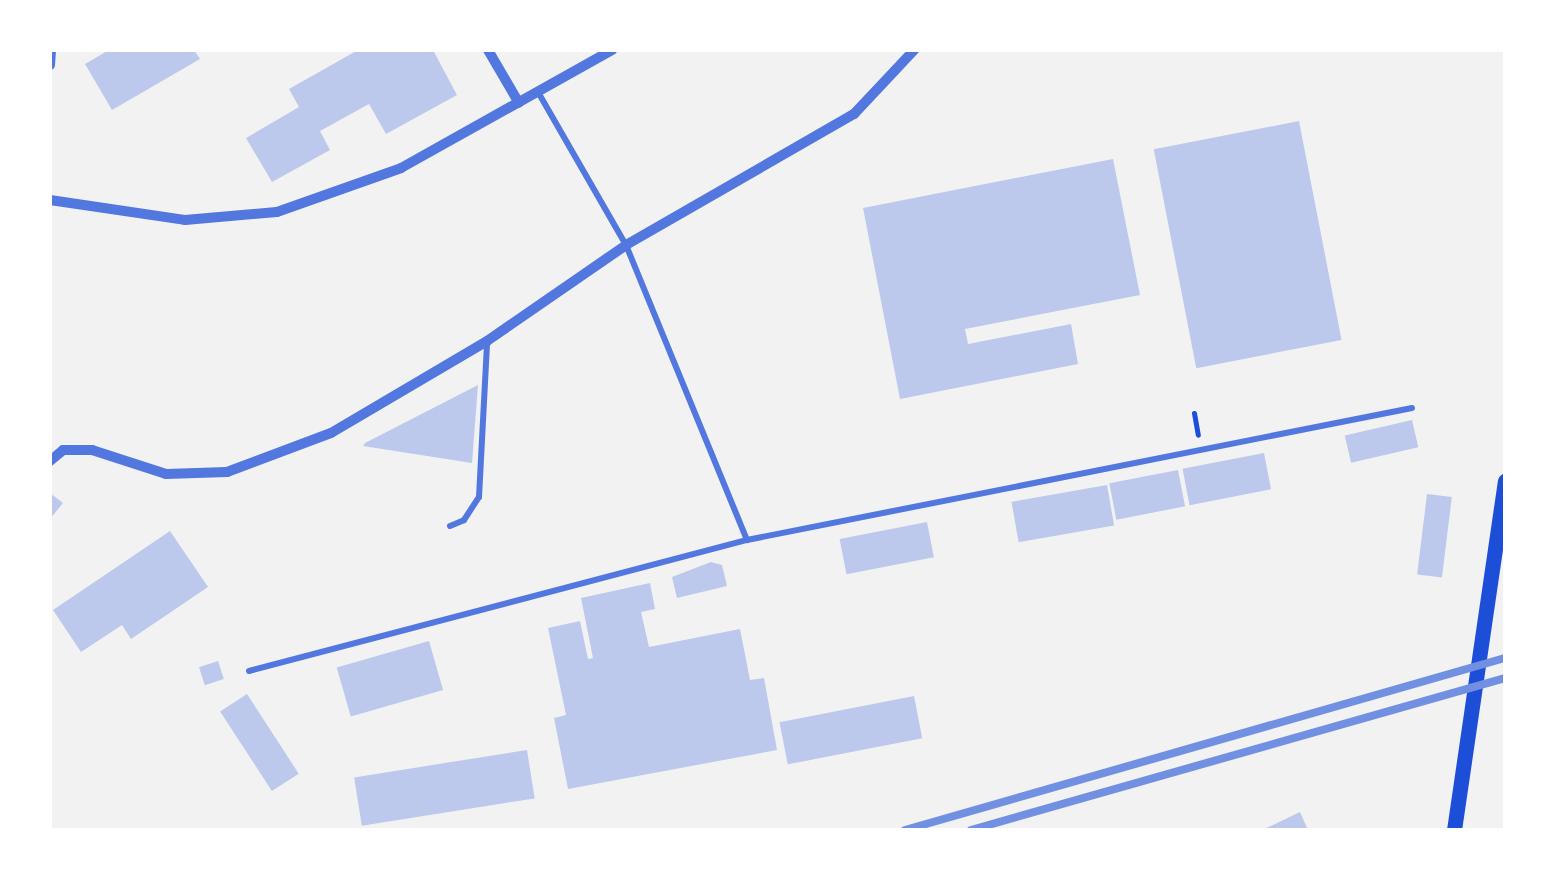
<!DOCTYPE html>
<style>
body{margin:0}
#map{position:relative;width:1555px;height:880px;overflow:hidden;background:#f2f2f2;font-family:"Libre Baskerville",serif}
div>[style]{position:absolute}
.building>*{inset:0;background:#bdc9ec;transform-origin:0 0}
.path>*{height:5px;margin:-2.5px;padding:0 2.5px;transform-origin:2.5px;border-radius:2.5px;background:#1d4ed8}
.service>*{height:6px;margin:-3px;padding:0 3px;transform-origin:3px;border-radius:3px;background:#5277de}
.minor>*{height:10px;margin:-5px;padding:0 5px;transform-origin:5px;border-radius:5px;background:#5277de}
.secondary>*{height:15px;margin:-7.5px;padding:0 7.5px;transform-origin:7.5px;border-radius:7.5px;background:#1d4ed8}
.rail>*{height:8px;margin:-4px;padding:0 4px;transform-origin:4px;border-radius:4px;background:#7290e2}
span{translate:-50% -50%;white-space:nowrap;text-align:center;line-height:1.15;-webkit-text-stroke:8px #fff;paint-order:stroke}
.frame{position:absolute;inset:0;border:52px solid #fff;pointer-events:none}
</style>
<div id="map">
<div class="building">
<div style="clip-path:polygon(109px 50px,194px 50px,200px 59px,112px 110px,85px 64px)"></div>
<div style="clip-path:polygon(358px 50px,433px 50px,457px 95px,386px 134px,369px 104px,320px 131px,330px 150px,272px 182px,246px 138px,299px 107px,289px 89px)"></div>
<div style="left:1299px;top:121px;width:223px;height:148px;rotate:79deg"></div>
<div style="clip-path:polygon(1113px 159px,1140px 295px,965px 329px,968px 344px,1071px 324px,1078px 364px,900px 399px,863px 208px)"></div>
<div style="clip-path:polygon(478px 385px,472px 463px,363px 446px,365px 443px)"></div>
<div style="left:1412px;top:420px;width:28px;height:69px;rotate:77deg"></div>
<div style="left:1264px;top:453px;width:37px;height:83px;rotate:79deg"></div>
<div style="left:1178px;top:470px;width:37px;height:70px;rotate:79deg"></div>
<div style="left:1107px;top:485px;width:41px;height:97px;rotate:80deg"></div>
<div style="clip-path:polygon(50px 493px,63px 503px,50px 519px)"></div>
<div style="left:1427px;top:494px;width:25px;height:81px;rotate:7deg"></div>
<div style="left:927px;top:522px;width:36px;height:89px;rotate:79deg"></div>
<div style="clip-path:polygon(170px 531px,208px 587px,131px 639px,122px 625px,81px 652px,53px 610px)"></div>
<div style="clip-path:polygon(711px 562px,722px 565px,727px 586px,677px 598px,672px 577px)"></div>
<div style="clip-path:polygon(650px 583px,655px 609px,641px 612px,649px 647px,740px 629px,750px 680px,764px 678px,777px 750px,568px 789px,554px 718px,566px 715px,548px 628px,580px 621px,588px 659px,593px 658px,581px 598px)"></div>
<div style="left:429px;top:641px;width:51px;height:96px;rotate:74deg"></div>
<div style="left:218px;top:661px;width:19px;height:20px;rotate:72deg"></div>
<div style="left:247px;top:694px;width:95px;height:32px;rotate:57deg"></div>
<div style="left:914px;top:696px;width:43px;height:137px;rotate:79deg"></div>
<div style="left:527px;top:750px;width:49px;height:175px;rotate:81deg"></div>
<div style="clip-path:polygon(1300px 812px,1308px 830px,1261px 830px,1273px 825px)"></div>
</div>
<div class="path">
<div style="left:1194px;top:413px;width:22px;rotate:80deg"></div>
</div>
<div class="service">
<div style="left:538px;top:92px;width:177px;rotate:60.1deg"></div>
<div style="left:626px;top:245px;width:319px;rotate:67.7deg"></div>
<div style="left:450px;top:526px;width:15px;rotate:-23deg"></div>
<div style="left:464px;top:520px;width:27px;rotate:-57deg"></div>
<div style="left:479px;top:497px;width:154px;rotate:-87deg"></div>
<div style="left:249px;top:671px;width:515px;rotate:-14.74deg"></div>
<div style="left:747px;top:540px;width:678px;rotate:-11.23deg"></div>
</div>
<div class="minor">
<div style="left:488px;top:50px;width:61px;rotate:59.7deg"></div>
<div style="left:50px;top:65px;width:15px;rotate:-86deg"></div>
<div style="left:50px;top:200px;width:136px;rotate:8.4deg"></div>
<div style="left:185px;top:220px;width:92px;rotate:-5deg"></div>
<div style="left:277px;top:212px;width:132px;rotate:-19.5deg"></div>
<div style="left:401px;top:168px;width:242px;rotate:-29.2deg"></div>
<div style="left:50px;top:461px;width:17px;rotate:-40deg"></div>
<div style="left:63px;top:450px;width:29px"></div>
<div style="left:92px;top:450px;width:78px;rotate:18deg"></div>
<div style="left:166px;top:474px;width:61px;rotate:-1.9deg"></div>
<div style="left:227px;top:472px;width:111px;rotate:-20.6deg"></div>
<div style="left:331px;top:433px;width:181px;rotate:-30.5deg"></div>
<div style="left:487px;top:341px;width:169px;rotate:-34.6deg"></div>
<div style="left:626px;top:245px;width:263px;rotate:-29.9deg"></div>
<div style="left:854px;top:114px;width:88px;rotate:-46.8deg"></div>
</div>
<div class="secondary">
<div style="left:1454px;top:830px;width:353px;rotate:-81.7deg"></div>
</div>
<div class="rail">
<div style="left:905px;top:830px;width:624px;rotate:-16deg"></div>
<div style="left:971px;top:830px;width:555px;rotate:-15.89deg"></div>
</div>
<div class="frame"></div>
</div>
